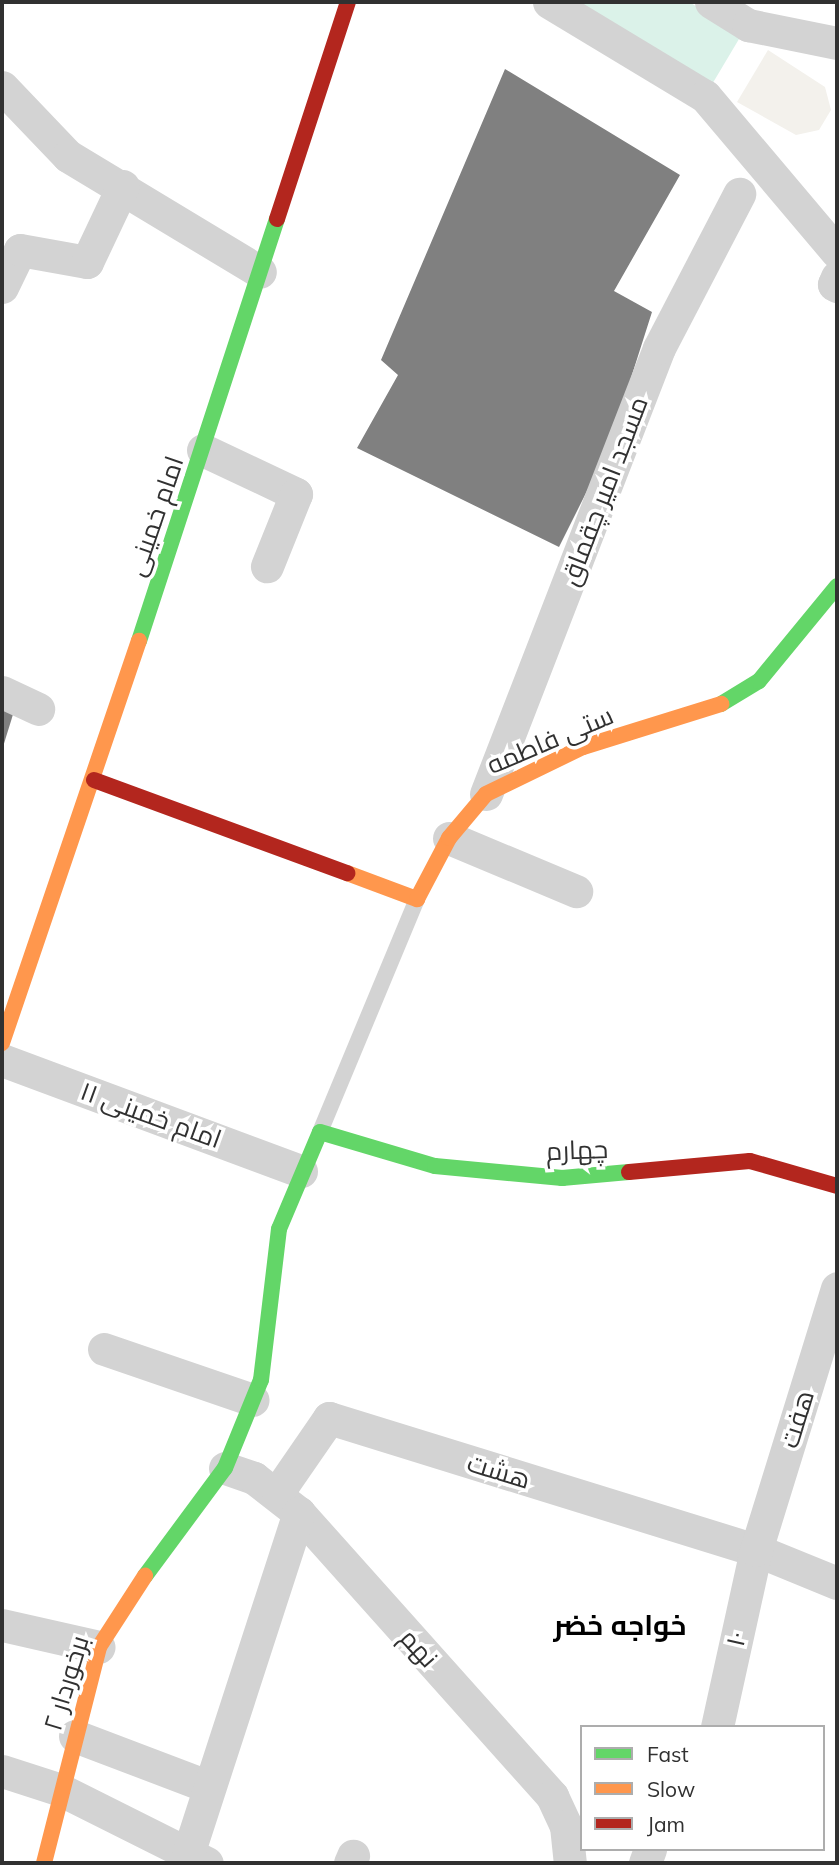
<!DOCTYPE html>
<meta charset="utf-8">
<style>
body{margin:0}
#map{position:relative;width:839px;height:1865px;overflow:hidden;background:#fff;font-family:Mulish,Cairo,sans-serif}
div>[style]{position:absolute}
.green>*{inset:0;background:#f3f1ec}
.water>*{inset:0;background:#dbf2e9}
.building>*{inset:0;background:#808080}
.lane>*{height:16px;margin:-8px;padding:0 8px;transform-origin:8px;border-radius:8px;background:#d3d3d3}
.street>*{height:33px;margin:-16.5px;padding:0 16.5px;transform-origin:16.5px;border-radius:16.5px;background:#d3d3d3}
.fast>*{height:16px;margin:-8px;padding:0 8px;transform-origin:8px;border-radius:8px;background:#63d668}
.slow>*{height:16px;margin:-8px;padding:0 8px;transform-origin:8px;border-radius:8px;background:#ff974d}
.jam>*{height:16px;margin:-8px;padding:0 8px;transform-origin:8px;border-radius:8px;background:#b3261e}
span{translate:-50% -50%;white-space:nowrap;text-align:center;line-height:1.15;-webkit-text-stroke:7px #fff;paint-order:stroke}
.street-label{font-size:26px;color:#313131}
.neighbourhood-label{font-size:28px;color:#000;font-weight:700}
.frame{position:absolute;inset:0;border:4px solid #313131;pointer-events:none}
.legend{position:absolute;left:580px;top:1725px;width:245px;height:126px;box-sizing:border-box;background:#fff;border:2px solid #adadad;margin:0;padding:9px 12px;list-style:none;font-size:21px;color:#313131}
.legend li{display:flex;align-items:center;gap:14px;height:35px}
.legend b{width:35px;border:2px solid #adadad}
</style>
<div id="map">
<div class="green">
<div style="clip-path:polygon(768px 50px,825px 87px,831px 110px,819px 130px,796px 135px,737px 102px)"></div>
</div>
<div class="water">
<div style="clip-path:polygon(571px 2px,689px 2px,742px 34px,711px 86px)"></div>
</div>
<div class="building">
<div style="clip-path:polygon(505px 69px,680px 175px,614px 291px,652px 312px,609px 447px,559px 547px,357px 448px,398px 375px,381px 360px)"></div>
<div style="clip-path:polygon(2px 702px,15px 708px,2px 750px)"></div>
</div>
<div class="lane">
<div style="left:320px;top:1132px;width:252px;rotate:-67.4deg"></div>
</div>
<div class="street">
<div style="left:549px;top:2px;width:182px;rotate:31.1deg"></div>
<div style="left:705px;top:96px;width:204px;rotate:49.8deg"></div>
<div style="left:711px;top:2px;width:44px;rotate:31.9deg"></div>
<div style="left:748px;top:25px;width:91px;rotate:11.4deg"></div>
<div style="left:2px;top:87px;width:95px;rotate:46.3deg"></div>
<div style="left:68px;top:156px;width:224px;rotate:31.1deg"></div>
<div style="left:837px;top:277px;width:8px;rotate:113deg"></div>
<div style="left:834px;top:284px;width:4px;rotate:34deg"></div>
<div style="left:2px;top:287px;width:41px;rotate:-64.1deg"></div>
<div style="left:20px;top:250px;width:68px;rotate:10.2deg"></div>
<div style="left:87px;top:262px;width:84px;rotate:-64.7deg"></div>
<div style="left:203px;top:450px;width:103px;rotate:25.3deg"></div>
<div style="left:296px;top:494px;width:78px;rotate:111.9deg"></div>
<div style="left:2px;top:692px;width:40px;rotate:25deg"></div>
<div style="left:486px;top:794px;width:478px;rotate:-68.8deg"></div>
<div style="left:659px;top:348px;width:174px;rotate:-62.5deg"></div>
<div style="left:449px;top:838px;width:138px;rotate:22.7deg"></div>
<div style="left:2px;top:1060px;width:319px;rotate:20.4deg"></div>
<div style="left:104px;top:1349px;width:157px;rotate:18.9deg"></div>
<div style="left:225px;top:1468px;width:31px;rotate:19deg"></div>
<div style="left:254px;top:1478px;width:57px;rotate:37.9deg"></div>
<div style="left:299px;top:1513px;width:380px;rotate:48.2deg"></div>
<div style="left:552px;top:1796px;width:33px;rotate:65deg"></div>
<div style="left:566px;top:1826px;width:37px;rotate:84deg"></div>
<div style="left:278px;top:1492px;width:90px;rotate:-55.4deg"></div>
<div style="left:329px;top:1418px;width:447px;rotate:17.2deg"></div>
<div style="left:756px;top:1550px;width:87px;rotate:22.2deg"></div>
<div style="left:2px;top:1625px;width:99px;rotate:12.8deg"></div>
<div style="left:717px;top:1727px;width:181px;rotate:-77.6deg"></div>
<div style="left:756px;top:1550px;width:274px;rotate:-72.8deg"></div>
<div style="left:75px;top:1736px;width:143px;rotate:20.8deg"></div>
<div style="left:2px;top:1771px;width:62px;rotate:17.9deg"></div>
<div style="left:61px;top:1790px;width:163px;rotate:26.6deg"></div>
<div style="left:188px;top:1854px;width:359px;rotate:-72deg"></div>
<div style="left:350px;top:1863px;width:8px;rotate:-67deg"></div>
<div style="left:645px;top:1863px;width:15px;rotate:-70deg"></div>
</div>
<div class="fast">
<div style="left:139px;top:641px;width:444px;rotate:-71.9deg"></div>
<div style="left:721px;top:704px;width:44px;rotate:-31.2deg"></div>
<div style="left:759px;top:681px;width:123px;rotate:-50.6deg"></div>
<div style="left:145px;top:1576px;width:134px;rotate:-53.5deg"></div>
<div style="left:225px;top:1468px;width:95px;rotate:-67.8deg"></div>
<div style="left:261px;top:1380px;width:152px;rotate:-83.2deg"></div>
<div style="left:279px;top:1229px;width:105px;rotate:-67.1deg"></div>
<div style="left:320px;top:1132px;width:120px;rotate:16.5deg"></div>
<div style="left:435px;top:1166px;width:128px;rotate:5.4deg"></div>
<div style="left:562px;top:1178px;width:67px;rotate:-5.1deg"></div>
</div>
<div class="slow">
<div style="left:347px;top:873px;width:75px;rotate:20.4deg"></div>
<div style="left:417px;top:899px;width:69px;rotate:-62.3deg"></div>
<div style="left:449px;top:838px;width:57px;rotate:-49.9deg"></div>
<div style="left:486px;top:794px;width:108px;rotate:-25.9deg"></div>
<div style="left:583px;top:747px;width:145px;rotate:-17.3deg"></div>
<div style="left:2px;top:1043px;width:425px;rotate:-71.2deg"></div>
<div style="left:44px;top:1863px;width:223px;rotate:-75.7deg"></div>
<div style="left:99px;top:1647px;width:85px;rotate:-57.1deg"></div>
</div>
<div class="jam">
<div style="left:277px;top:219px;width:228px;rotate:-71.9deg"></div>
<div style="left:94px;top:780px;width:270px;rotate:20.2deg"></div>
<div style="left:629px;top:1172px;width:121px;rotate:-5.2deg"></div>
<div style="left:750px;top:1161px;width:91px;rotate:16deg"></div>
</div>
<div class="street-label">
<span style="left:604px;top:491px;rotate:-69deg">مسجد امیر چقماق</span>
<span style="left:155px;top:516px;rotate:-71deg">امام خمینی</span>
<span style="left:550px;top:740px;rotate:-23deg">ستی فاطمه</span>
<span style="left:151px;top:1115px;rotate:20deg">امام خمینی ۱۱</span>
<span style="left:577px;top:1150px;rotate:-2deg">چهارم</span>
<span style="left:797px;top:1419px;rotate:-73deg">هفت</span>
<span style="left:499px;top:1471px;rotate:17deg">هشت</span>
<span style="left:736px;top:1639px;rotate:-77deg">۱۰</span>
<span style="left:419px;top:1648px;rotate:48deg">نهم</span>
<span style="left:66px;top:1683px;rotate:-73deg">برخوردار ۲</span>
</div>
<div class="neighbourhood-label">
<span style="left:620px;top:1625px">خواجه خضر</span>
</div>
<div class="frame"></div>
<ul class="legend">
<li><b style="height:9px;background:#63d668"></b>Fast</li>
<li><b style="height:9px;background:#ff974d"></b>Slow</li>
<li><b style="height:9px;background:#b3261e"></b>Jam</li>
</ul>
</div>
